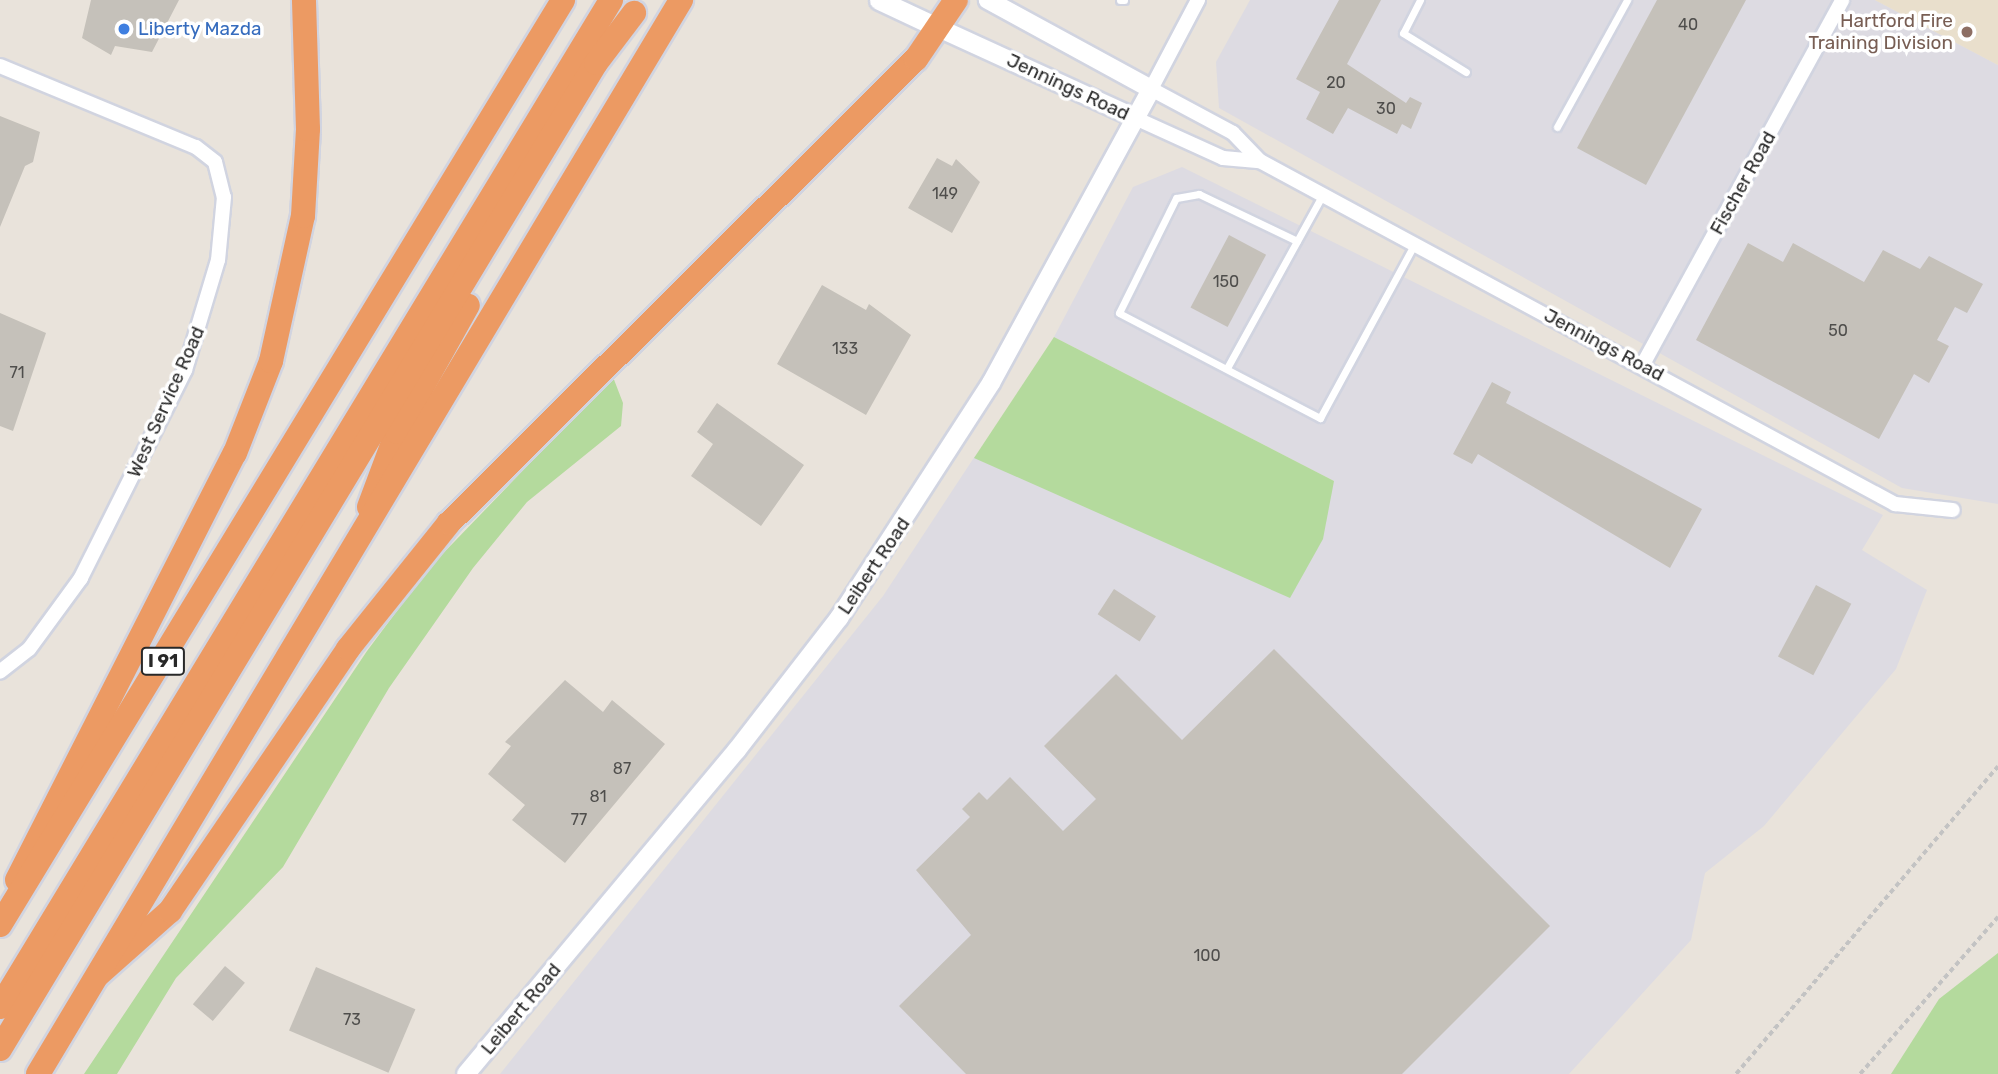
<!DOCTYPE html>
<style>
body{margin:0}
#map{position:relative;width:1998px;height:1074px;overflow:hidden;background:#e9e3db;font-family:Rubik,sans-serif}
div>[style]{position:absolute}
.industrial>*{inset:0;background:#dddbe2}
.education>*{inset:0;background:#e9dfcc}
.green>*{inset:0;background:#b4da9d}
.building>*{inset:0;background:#c5c1ba;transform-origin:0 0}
.path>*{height:3.5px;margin-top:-1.75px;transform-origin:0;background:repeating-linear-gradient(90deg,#c3c3c3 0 5px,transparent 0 8.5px)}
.roads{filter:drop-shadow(2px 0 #d1d4e0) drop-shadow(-2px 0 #d1d4e0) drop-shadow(0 2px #d1d4e0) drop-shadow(0 -2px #d1d4e0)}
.service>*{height:7px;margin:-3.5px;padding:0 3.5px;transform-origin:3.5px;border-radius:3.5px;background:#fff}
.minor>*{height:14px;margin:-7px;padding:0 7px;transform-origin:7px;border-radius:7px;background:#fff}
.tertiary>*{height:18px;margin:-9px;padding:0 9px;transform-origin:9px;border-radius:9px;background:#fff}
.secondary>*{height:19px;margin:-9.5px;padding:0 9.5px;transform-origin:9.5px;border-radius:9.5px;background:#fff}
.motorway>*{height:24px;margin:-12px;padding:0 12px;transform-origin:12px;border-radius:12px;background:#ec9a63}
.dots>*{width:19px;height:19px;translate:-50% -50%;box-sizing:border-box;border:4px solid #fff;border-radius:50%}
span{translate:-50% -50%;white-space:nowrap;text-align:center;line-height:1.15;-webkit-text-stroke:7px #fff;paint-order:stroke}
.number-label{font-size:16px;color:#4f4e4c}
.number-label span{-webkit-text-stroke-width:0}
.shield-label span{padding:2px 5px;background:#fff;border:2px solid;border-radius:5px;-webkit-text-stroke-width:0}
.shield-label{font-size:18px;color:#282828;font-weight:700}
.education-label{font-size:19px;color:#785e54}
.right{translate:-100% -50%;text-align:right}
.shop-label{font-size:19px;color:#366cbe}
.left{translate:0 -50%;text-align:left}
.street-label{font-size:19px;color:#282828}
</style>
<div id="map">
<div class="industrial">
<div style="clip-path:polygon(1250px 0,1875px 0,1998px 65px,1998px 504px,1902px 488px,1219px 108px,1216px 62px)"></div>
<div style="clip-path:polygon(1182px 167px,1883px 515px,1862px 550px,1927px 590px,1896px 669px,1764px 826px,1705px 873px,1691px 940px,1569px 1074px,500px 1074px,883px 596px,975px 456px,1334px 481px,1054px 337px,1133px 187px)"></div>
</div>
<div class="education">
<div style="clip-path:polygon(1875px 0,1998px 0,1998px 65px)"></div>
</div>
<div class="green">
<div style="clip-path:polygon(1054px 337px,1334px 481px,1323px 539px,1290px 598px,974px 458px)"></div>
<div style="clip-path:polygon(613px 377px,623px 403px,621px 426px,527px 502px,473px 568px,389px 688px,283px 867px,176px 978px,117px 1074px,84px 1074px,367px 651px,429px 568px)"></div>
<div style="clip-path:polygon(1998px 953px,1998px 1074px,1891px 1074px,1939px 999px)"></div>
</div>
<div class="building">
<div style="clip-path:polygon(91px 0,179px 0,152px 52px,115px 46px,111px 55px,82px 38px)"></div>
<div style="clip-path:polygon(1339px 0,1381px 0,1347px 64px,1406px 103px,1410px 97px,1422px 103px,1411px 129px,1402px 124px,1397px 134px,1348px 108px,1333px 134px,1306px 119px,1320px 92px,1296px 79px)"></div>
<div style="clip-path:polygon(1657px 0,1746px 0,1646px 185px,1577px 148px)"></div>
<div style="clip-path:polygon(0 116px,40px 132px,33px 162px,25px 166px,0 227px)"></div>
<div style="clip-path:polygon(937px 158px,952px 166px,956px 159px,980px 182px,952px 233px,908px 208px)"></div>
<div style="left:1229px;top:235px;width:42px;height:82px;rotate:28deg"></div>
<div style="clip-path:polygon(1748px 243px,1783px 262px,1793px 243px,1864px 282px,1883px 250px,1920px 269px,1929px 256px,1983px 284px,1967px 313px,1955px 307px,1937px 340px,1949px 346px,1929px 383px,1914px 374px,1879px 439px,1696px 340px)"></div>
<div style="clip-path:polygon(822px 285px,866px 310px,869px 304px,911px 335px,866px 415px,777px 364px)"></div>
<div style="clip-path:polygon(0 313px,46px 333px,13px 431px,0 426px)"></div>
<div style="clip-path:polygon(1492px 382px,1511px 392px,1506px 403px,1702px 509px,1670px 568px,1478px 454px,1472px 464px,1453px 454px)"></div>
<div style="clip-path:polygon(717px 403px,804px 465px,761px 526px,691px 476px,713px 444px,697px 432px)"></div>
<div style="left:1816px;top:585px;width:40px;height:81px;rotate:28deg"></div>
<div style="left:1114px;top:589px;width:50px;height:30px;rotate:33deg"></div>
<div style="clip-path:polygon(1274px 649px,1550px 926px,1402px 1074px,966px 1074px,899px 1006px,971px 935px,916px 870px,970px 817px,962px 809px,979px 792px,987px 800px,1010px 777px,1063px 831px,1096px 799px,1044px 746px,1116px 674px,1182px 740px)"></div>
<div style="clip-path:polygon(565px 680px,603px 712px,612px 700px,665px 744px,565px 863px,512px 820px,525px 805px,488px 774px,511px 746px,505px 742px)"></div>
<div style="left:225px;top:966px;width:26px;height:50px;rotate:40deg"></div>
<div style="left:316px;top:967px;width:108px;height:69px;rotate:23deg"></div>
</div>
<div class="path">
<div style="left:1736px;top:1074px;width:404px;rotate:-49.6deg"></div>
<div style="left:1860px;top:1074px;width:209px;rotate:-48.7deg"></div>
</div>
<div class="roads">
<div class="service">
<div style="left:1120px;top:0;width:4px"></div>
<div style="left:1420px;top:0;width:37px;rotate:117deg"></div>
<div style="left:1403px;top:33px;width:74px;rotate:31.8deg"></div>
<div style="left:1557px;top:127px;width:145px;rotate:-61.1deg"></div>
<div style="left:1297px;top:241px;width:109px;rotate:-154.4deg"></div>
<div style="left:1199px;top:194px;width:23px;rotate:170deg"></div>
<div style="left:1176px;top:198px;width:128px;rotate:116.4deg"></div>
<div style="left:1119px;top:313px;width:227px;rotate:27.6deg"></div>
<div style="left:1320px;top:418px;width:199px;rotate:-61.5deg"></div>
<div style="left:1227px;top:368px;width:199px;rotate:-61.1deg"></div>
</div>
<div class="minor">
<div style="left:1198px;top:0;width:101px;rotate:117.8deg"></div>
<div style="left:1151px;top:89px;width:93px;rotate:28.2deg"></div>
<div style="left:1233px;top:133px;width:39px;rotate:46deg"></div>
<div style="left:1260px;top:161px;width:722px;rotate:28.38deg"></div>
<div style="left:1895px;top:504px;width:58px;rotate:5.9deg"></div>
<div style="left:0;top:66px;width:212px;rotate:22.5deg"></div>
<div style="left:196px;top:147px;width:24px;rotate:38deg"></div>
<div style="left:215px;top:162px;width:36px;rotate:76deg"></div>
<div style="left:224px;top:197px;width:63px;rotate:95.4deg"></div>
<div style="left:218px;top:260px;width:115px;rotate:106.7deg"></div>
<div style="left:185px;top:370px;width:233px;rotate:116.6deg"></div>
<div style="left:81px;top:578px;width:88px;rotate:126.2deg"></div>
<div style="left:29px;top:649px;width:37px;rotate:142deg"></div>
<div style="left:1135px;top:118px;width:97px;rotate:24.4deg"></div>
<div style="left:1223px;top:158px;width:37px;rotate:5deg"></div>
<div style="left:1642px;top:366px;width:417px;rotate:-61.3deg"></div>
</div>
<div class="tertiary">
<div style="left:941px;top:29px;width:213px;rotate:24.6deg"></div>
<div style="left:466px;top:1074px;width:422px;rotate:-50.1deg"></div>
<div style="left:737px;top:750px;width:167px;rotate:-52.3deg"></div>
<div style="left:839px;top:618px;width:280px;rotate:-57.1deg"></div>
<div style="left:991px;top:383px;width:335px;rotate:-61.4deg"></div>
<div style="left:1151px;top:89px;width:186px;rotate:-151.4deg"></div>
</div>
<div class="secondary">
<div style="left:879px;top:0;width:68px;rotate:25.1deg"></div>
</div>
<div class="motorway">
<div style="left:369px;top:507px;width:80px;rotate:-69.5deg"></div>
<div style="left:397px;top:432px;width:145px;rotate:-60.8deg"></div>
<div style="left:17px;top:880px;width:479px;rotate:-63deg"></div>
<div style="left:235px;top:453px;width:99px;rotate:-68.6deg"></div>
<div style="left:271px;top:361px;width:148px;rotate:-77.6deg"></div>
<div style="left:303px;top:216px;width:87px;rotate:-86.7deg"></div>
<div style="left:308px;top:129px;width:129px;rotate:-91.8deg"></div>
<div style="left:0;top:925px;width:1083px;rotate:-58.67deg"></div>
<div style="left:99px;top:974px;width:95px;rotate:-41.6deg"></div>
<div style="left:170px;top:911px;width:317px;rotate:-55.8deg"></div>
<div style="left:348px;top:649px;width:161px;rotate:-51.3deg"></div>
<div style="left:449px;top:523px;width:658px;rotate:-44.82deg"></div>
<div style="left:916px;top:59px;width:71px;rotate:-55.9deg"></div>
<div style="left:0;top:1007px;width:1178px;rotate:-58.75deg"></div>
<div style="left:0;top:1049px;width:1152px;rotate:-58.85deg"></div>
<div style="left:596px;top:63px;width:63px;rotate:-52.8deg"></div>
<div style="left:38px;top:1074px;width:1252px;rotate:-59.09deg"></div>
</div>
</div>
<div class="dots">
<div style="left:124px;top:29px;background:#3f7fe0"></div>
<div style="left:1967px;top:32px;background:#8d6e63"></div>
</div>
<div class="number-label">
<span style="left:1688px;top:25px">40</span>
<span style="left:1336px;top:83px">20</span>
<span style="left:1386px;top:109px">30</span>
<span style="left:945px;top:194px">149</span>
<span style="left:1226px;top:282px">150</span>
<span style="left:1838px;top:331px">50</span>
<span style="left:845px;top:349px">133</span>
<span style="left:17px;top:373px">71</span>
<span style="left:622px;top:769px">87</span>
<span style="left:598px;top:797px">81</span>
<span style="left:579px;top:820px">77</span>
<span style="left:1207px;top:956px">100</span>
<span style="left:352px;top:1020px">73</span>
</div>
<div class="shield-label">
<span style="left:163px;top:661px">I 91</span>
</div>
<div class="education-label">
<span class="right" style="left:1953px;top:32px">Hartford Fire<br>Training Division</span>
</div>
<div class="shop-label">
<span class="left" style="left:138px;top:29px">Liberty Mazda</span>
</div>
<div class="street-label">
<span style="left:1068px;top:87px;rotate:25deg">Jennings Road</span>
<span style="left:1743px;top:183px;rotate:-61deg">Fischer Road</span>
<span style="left:1604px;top:345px;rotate:28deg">Jennings Road</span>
<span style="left:166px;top:402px;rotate:-66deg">West Service Road</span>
<span style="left:874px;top:566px;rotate:-56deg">Leibert Road</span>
<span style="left:521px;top:1009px;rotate:-50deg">Leibert Road</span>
</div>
</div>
